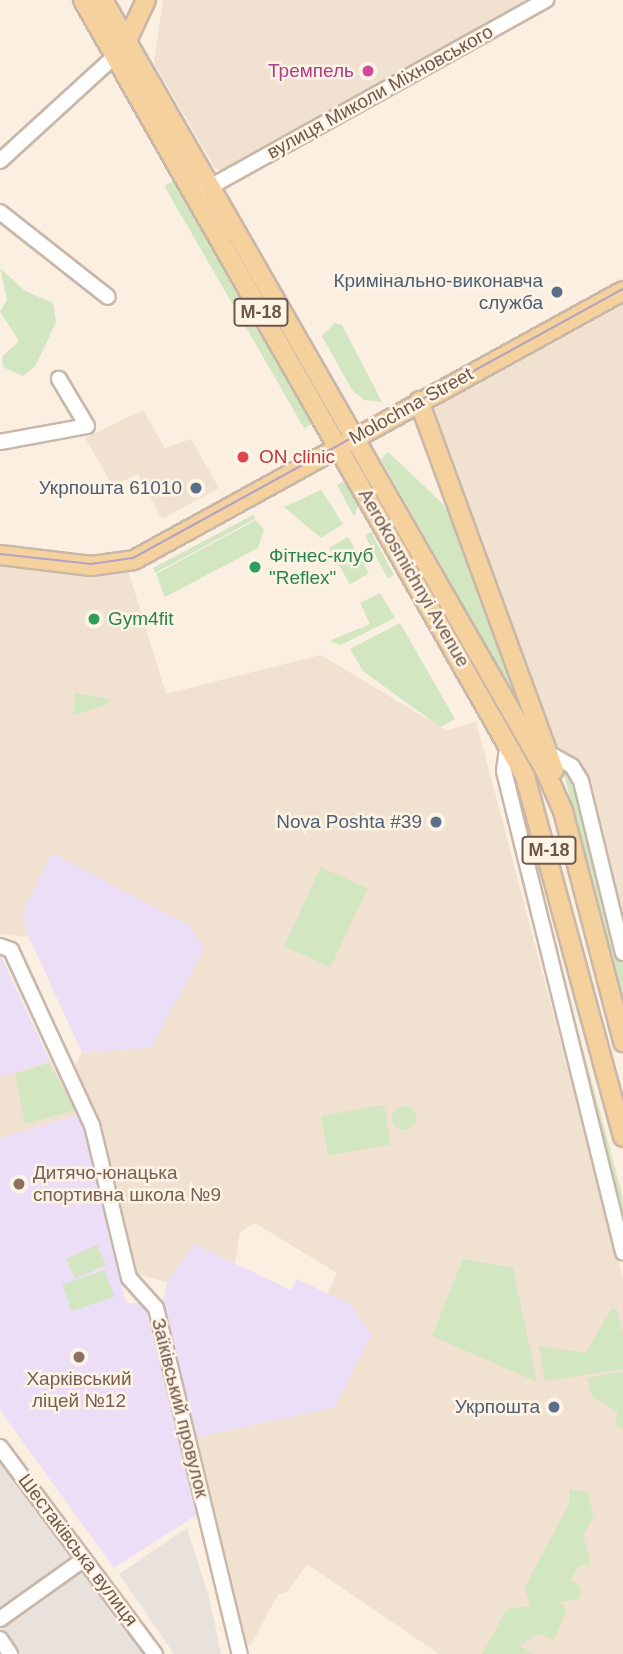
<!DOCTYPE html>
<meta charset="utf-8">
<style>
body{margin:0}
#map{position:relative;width:623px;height:1654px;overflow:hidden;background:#faefe1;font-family:Arial,sans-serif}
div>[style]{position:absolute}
.residential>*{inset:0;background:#f1e1d0}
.industrial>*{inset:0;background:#e9e2dc}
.education>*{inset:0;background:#ecdef6}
.green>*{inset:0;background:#d1e6c1;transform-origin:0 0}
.round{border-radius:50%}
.roads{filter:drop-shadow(2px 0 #c9b7a9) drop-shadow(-2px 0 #c9b7a9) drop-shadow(0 2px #c9b7a9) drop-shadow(0 -2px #c9b7a9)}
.minor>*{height:14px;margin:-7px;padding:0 7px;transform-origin:7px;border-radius:7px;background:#fff}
.major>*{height:18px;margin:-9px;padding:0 9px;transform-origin:9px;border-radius:9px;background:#f5d19d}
.tram>*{height:2px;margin:-1px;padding:0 1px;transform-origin:1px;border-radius:1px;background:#b2a1c2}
.dots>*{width:19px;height:19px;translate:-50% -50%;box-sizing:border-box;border:4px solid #fef4e6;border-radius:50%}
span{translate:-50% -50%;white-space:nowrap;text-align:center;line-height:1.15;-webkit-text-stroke:5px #fef4e6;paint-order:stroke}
.shield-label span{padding:2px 5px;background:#fef4e6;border:2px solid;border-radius:5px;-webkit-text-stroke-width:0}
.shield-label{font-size:18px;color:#6f564a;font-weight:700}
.hotel-label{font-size:19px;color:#b23c85}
.right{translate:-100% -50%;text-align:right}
.street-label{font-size:19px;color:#6f564a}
.service-label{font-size:19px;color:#4e5e75}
.health-label{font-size:19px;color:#be3a42}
.left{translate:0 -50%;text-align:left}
.leisure-label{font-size:19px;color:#27864d}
.education-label{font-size:19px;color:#785e54}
</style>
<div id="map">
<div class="residential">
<div style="clip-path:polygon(163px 0,539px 0,224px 172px,215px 168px,154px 63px)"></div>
<div style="clip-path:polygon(623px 302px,623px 919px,582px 768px,554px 743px,433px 409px)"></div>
<div style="clip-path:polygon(143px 410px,165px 448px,191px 439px,219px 488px,162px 519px,138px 474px,113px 486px,85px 438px)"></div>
<div style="clip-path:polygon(0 563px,104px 575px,128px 570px,166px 694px,321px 655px,447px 731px,476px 721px,623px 1279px,623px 1654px,439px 1654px,307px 1564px,286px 1593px,278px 1594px,251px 1645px,241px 1647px,194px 1438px,334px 1407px,327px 1294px,337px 1273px,255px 1223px,240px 1233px,235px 1263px,194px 1244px,167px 1282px,134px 1273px,73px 1070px,82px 1053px,152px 1047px,196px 938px,190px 926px,25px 928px,28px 937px,0 934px)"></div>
<div style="clip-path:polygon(50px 1061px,81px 1114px,0 1138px,0 1077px)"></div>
</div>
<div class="industrial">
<div style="clip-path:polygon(0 1456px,150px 1654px,0 1654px)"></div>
<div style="clip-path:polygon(187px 1528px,210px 1601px,221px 1654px,174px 1654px,119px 1574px)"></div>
</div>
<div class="education">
<div style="clip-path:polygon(52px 853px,190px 926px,204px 949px,152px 1047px,82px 1053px,25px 928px,23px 910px)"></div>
<div style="clip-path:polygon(0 954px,50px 1061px,0 1077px)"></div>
<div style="clip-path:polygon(81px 1114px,126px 1303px,144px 1303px,201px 1512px,114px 1568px,0 1410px,0 1138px)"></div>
<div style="clip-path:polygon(194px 1244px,291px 1290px,297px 1279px,352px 1305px,371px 1335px,335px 1407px,194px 1438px,162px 1307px,167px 1282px)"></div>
</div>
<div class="green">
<div style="left:173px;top:181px;width:280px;height:10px;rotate:60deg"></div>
<div style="clip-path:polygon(0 268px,25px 291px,53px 303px,56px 322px,36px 365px,23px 376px,3px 367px,2px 357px,19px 341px,0 312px,7px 300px)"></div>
<div style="clip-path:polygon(335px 323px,342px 325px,382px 402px,364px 400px,352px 390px,322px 336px)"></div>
<div style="clip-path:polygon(388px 452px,442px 503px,458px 529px,516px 697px,381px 459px)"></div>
<div style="clip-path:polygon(344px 481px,359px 505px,354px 516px,337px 485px)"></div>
<div style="clip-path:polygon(321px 490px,343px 524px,321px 538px,284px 507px)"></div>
<div style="clip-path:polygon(253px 515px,255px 519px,155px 573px,153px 568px)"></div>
<div style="clip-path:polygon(256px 520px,264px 530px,258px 548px,165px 597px,156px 574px)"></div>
<div style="left:371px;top:532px;width:49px;height:7px;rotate:62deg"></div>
<div style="left:348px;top:537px;width:42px;height:22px;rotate:60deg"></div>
<div style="clip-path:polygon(380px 593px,395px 618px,341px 645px,329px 641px,370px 624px,360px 603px)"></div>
<div style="clip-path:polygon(400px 623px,455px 719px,440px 727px,363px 671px,350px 649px)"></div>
<div style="clip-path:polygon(75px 693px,109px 699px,110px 703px,74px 715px)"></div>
<div style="clip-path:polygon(562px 767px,576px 786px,598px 860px,623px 962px,623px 1001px)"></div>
<div style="clip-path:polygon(512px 783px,623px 1198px,623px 1228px)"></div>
<div style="left:321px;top:867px;width:51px;height:87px;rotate:25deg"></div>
<div style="clip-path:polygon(49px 1063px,75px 1110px,25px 1124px,15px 1074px)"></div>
<div style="left:384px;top:1105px;width:40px;height:64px;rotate:80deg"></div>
<div class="round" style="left:392px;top:1106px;width:24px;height:24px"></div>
<div style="left:97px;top:1245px;width:22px;height:34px;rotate:66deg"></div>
<div style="clip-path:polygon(463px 1259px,513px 1268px,537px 1382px,432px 1336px)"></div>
<div style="left:105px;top:1270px;width:28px;height:45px;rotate:71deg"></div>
<div style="clip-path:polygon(611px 1309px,617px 1309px,623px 1334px,623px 1369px,545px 1381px,539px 1346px,586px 1353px)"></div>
<div style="clip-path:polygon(623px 1371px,623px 1429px,615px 1424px,618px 1412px,592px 1397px,587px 1378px)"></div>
<div style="clip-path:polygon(569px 1489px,589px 1493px,593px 1518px,583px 1534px,591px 1564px,579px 1566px,571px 1580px,581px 1587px,579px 1599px,560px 1602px,567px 1610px,554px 1640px,537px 1634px,520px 1646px,533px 1654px,482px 1654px,507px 1609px,530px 1606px,525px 1587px,570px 1502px)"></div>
</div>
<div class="roads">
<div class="minor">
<div style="left:0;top:161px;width:154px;rotate:-42.4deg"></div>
<div style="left:201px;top:192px;width:395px;rotate:-29.1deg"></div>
<div style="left:0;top:212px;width:137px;rotate:38.2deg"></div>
<div style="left:0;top:442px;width:88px;rotate:-10.4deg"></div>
<div style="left:87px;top:426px;width:55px;rotate:-120.8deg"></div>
<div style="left:508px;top:742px;width:29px;rotate:98deg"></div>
<div style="left:504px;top:771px;width:496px;rotate:76.1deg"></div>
<div style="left:543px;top:750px;width:33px;rotate:29deg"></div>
<div style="left:572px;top:766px;width:17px;rotate:59deg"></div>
<div style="left:581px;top:781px;width:177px;rotate:76.3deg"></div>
<div style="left:0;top:946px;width:12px;rotate:20deg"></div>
<div style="left:11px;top:950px;width:193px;rotate:65.2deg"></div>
<div style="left:92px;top:1125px;width:157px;rotate:76.4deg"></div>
<div style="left:129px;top:1278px;width:40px;rotate:48deg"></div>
<div style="left:156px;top:1308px;width:356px;rotate:76.4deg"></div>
<div style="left:0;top:1447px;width:259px;rotate:53.2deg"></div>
<div style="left:0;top:1619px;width:103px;rotate:-35.5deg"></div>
<div style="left:0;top:1639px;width:18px;rotate:56deg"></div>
</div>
<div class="major">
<div style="left:83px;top:0;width:893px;rotate:60.33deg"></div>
<div style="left:525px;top:776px;width:374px;rotate:74.8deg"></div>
<div style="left:103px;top:0;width:888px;rotate:60.14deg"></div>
<div style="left:545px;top:770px;width:45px;rotate:66.3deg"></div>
<div style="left:563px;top:811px;width:239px;rotate:75.4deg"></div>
<div style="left:124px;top:47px;width:52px;rotate:-64.9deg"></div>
<div style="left:419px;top:401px;width:393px;rotate:69.9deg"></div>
<div style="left:0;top:555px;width:92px;rotate:6.9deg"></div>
<div style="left:91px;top:566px;width:43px;rotate:-7.9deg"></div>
<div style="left:134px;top:560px;width:558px;rotate:-28.82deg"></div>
</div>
</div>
<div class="tram">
<div style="left:0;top:554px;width:92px;rotate:6.3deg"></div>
<div style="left:91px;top:564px;width:42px;rotate:-8.1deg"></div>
<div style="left:133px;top:558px;width:559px;rotate:-28.77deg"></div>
</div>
<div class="dots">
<div style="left:368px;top:71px;background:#d1479c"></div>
<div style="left:557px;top:292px;background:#5c6f8a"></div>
<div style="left:243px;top:457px;background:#e0444e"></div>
<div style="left:196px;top:488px;background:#5c6f8a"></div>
<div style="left:255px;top:567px;background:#2e9e5b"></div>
<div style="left:94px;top:619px;background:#2e9e5b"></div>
<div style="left:436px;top:822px;background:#5c6f8a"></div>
<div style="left:19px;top:1184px;background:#8d6e63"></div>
<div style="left:79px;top:1357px;background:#8d6e63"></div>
<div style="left:554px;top:1407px;background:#5c6f8a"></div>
</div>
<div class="shield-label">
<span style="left:261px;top:312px">М-18</span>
<span style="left:549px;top:850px">М-18</span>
</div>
<div class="hotel-label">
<span class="right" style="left:354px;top:71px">Тремпель</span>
</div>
<div class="street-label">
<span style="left:380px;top:92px;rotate:-29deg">вулиця Миколи Міхновського</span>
<span style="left:411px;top:406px;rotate:-29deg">Molochna Street</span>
<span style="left:414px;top:578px;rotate:60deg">Aerokosmichnyi Avenue</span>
<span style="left:180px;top:1408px;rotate:76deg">Заїківський провулок</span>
<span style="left:78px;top:1550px;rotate:53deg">Шестаківська вулиця</span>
</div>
<div class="service-label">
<span class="right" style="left:543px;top:292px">Кримінально-виконавча<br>служба</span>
<span class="right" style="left:182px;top:488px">Укрпошта 61010</span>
<span class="right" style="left:422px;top:822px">Nova Poshta #39</span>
<span class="right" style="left:540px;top:1407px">Укрпошта</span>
</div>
<div class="health-label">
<span class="left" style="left:259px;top:457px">ON clinic</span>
</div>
<div class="leisure-label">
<span class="left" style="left:269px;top:567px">Фітнес-клуб<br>"Reflex"</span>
<span class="left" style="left:108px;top:619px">Gym4fit</span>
</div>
<div class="education-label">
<span class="left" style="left:33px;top:1184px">Дитячо-юнацька<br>спортивна школа №9</span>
<span style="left:79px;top:1390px">Харківський<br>ліцей №12</span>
</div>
</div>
